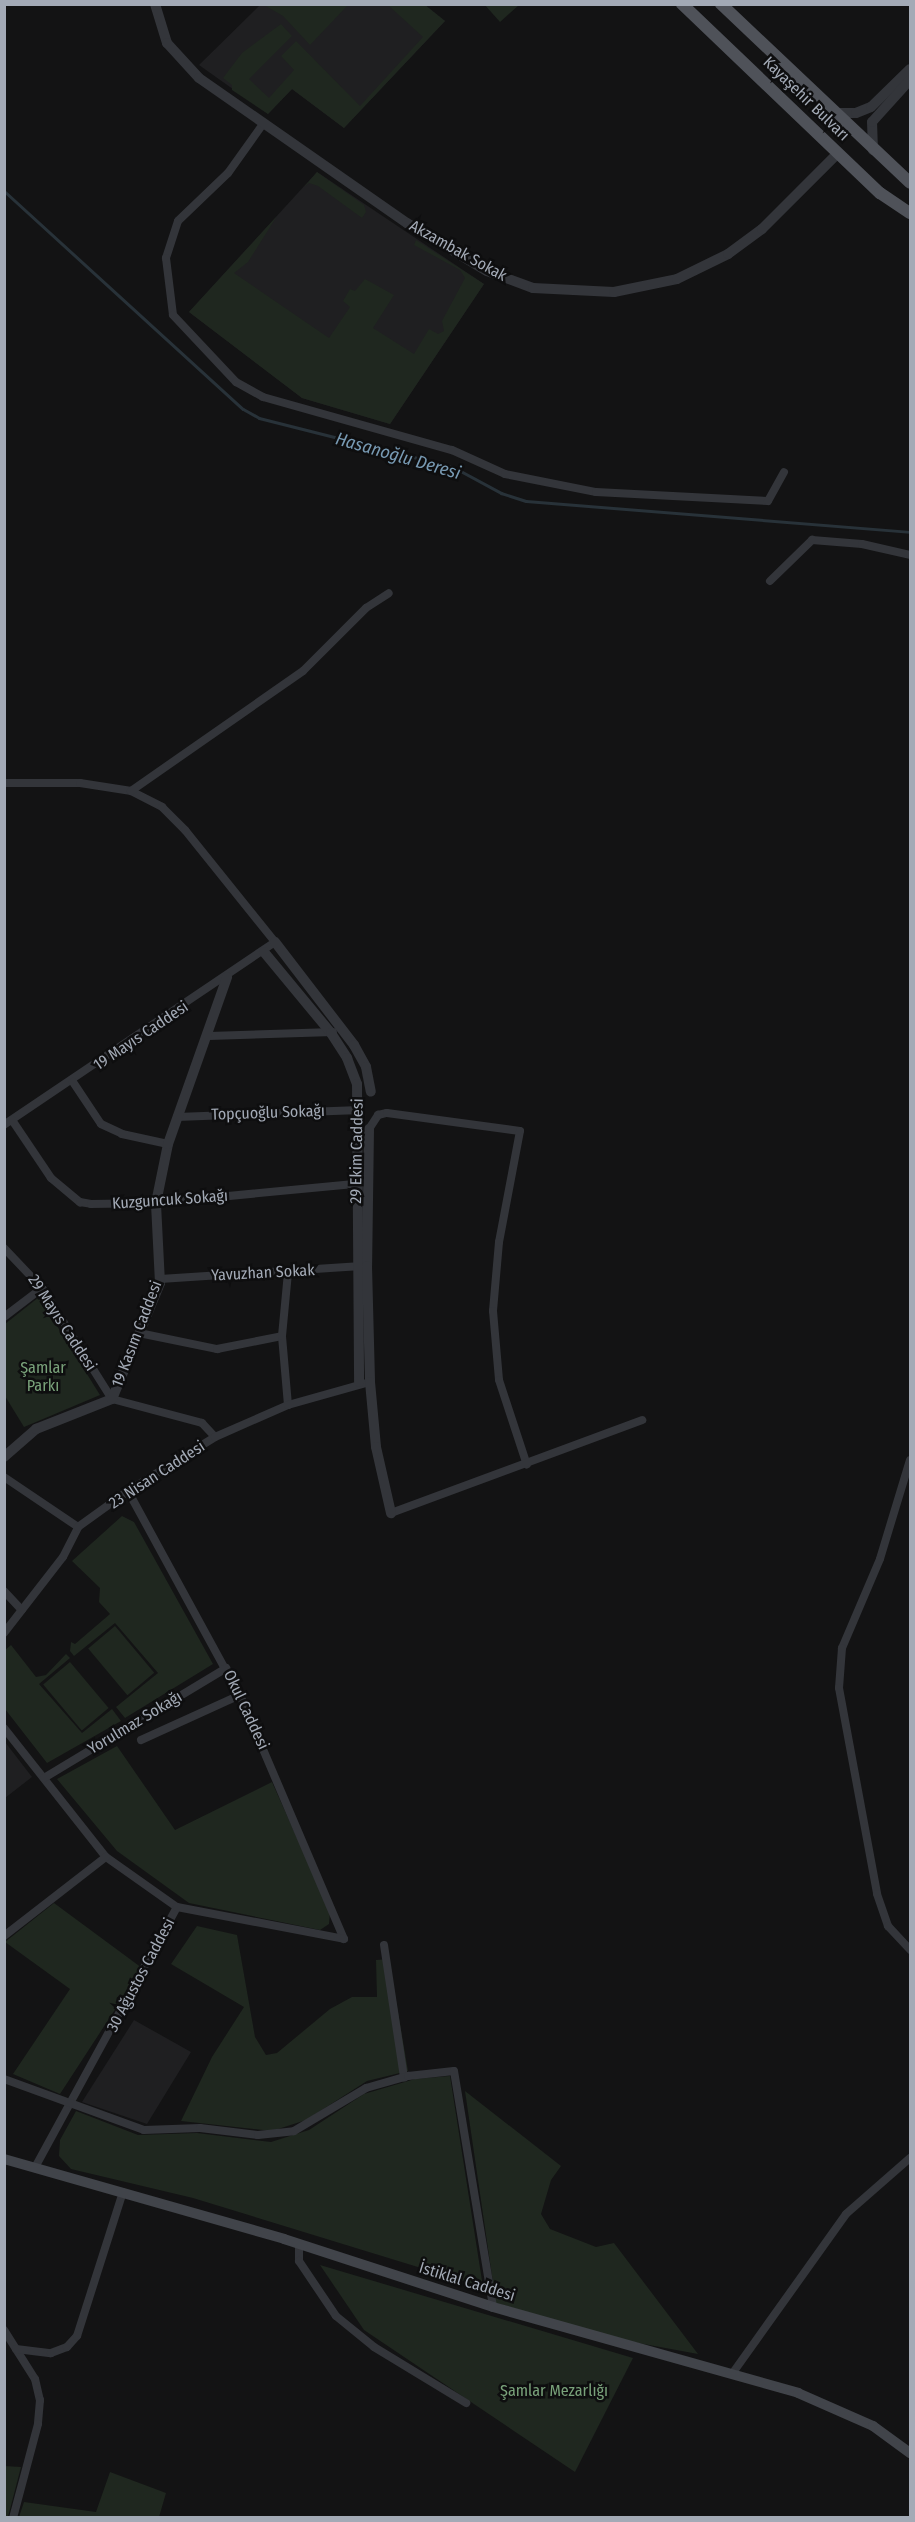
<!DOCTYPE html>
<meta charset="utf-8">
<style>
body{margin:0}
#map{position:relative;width:915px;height:2522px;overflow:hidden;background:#131314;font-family:"Fira Sans Condensed",sans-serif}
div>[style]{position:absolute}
.built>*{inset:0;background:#1f1f21}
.green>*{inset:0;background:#1f271f;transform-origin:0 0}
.stream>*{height:3px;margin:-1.5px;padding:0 1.5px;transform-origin:1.5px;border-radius:1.5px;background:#283239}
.minor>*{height:8px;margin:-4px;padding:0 4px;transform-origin:4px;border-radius:4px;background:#33353a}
.tertiary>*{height:10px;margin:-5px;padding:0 5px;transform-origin:5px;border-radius:5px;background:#33353a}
.secondary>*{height:10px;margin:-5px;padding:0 5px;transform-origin:5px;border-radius:5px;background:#41444a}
.primary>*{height:12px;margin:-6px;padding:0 6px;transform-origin:6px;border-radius:6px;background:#4f5259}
span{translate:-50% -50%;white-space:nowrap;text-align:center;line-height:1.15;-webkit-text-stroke:5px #0e0e0f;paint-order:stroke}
.street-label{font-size:16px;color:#a3aab6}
.park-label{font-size:16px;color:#79a27a}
.water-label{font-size:18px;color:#789ab3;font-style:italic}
.frame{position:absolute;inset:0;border:6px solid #a3aab6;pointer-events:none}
</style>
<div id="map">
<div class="built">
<div style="clip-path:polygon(260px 5px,425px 5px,445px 21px,344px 128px,292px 89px,268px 114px,199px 65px)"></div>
<div style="clip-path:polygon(317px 172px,484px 284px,390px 424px,302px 398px,189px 312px)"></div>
<div style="clip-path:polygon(5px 1742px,32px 1777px,5px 1798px)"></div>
<div style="clip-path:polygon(134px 2020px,191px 2052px,147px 2124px,82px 2102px)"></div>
</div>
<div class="green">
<div style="clip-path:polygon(484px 4px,519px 4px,519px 5px,500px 22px)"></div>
<div style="clip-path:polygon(264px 5px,348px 5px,310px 45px,283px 16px)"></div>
<div style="clip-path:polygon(388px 5px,425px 5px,445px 21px,344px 128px,292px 89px,268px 114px,232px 90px,232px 85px,223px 78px,242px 53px,281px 24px,292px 36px,249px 79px,269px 98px,294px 70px,281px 56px,296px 41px,360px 106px,423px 37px)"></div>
<div style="clip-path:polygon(317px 172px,364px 205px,366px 212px,362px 218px,318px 186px,309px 183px,304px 187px)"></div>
<div style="clip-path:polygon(277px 216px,248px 262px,234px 273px,329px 338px,350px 307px,343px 301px,350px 289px,355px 291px,365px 279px,394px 295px,373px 328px,414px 354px,429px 329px,438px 334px,444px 331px,442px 321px,465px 278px,460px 270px,414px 245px,416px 240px,484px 284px,390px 424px,302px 398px,189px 312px)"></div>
<div style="clip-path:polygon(39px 1297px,100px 1395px,24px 1427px,5px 1396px,5px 1324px)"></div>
<div style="clip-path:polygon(122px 1516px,134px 1522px,213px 1664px,125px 1718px,116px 1707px,158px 1673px,115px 1623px,74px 1656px,70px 1651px,71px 1642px,75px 1644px,110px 1614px,99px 1602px,100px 1588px,72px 1561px)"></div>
<div style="left:115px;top:1626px;width:61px;height:35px;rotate:50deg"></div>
<div style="clip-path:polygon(11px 1645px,36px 1677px,46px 1675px,66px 1654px,70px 1658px,39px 1684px,82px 1733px,112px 1709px,121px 1721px,47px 1763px,5px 1709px,5px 1650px)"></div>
<div style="left:70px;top:1662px;width:60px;height:35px;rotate:50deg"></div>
<div style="clip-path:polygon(117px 1746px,175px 1830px,272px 1782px,330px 1912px,329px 1924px,320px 1930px,189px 1903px,117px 1851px,57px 1779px)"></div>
<div style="clip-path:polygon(54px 1903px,142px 1968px,60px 2094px,13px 2074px,70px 1989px,5px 1942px)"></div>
<div style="clip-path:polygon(197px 1926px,237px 1935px,255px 2037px,266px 2055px,277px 2053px,330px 2009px,352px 1997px,377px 1997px,376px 1960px,389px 1959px,408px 2071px,367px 2081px,306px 2120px,272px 2131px,181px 2121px,212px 2057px,244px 2007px,171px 1964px)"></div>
<div style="clip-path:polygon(450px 2076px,483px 2287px,193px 2198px,71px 2169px,59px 2156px,60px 2140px,76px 2111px,138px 2135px,197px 2133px,271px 2142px,309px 2130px,364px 2094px,415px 2079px)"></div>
<div style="clip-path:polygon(465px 2091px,561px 2166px,551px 2180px,541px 2214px,550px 2229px,596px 2247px,614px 2243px,698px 2354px,622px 2340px,496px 2303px)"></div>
<div style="clip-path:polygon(320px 2265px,633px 2358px,575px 2472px,364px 2330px)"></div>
<div style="clip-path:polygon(4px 2466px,21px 2467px,8px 2517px,5px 2517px)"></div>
<div style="clip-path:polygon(110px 2472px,166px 2493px,159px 2517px,19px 2517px,24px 2502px,96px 2512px)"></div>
</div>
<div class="stream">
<div style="left:4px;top:191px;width:323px;rotate:42.4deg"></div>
<div style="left:243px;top:409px;width:18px;rotate:29deg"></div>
<div style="left:259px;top:418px;width:200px;rotate:14.2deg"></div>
<div style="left:453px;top:467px;width:55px;rotate:28.4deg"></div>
<div style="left:501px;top:493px;width:26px;rotate:18deg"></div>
<div style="left:526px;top:501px;width:385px;rotate:4.6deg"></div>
</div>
<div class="minor">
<div style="left:263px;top:124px;width:60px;rotate:125.5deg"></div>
<div style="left:228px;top:173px;width:69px;rotate:136.2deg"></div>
<div style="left:178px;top:221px;width:39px;rotate:108deg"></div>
<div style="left:166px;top:258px;width:57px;rotate:83deg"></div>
<div style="left:173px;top:315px;width:92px;rotate:46.8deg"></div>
<div style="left:236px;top:382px;width:31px;rotate:29deg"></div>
<div style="left:263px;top:397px;width:196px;rotate:15.7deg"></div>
<div style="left:452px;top:450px;width:58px;rotate:24.4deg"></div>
<div style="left:505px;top:474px;width:93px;rotate:11.2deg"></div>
<div style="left:596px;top:492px;width:172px;rotate:3deg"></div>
<div style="left:768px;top:501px;width:33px;rotate:-61deg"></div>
<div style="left:770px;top:581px;width:59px;rotate:-44.3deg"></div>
<div style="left:812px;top:540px;width:50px;rotate:4.6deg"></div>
<div style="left:862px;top:544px;width:49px;rotate:12.9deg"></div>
<div style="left:4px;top:783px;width:76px"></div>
<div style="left:80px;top:783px;width:52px;rotate:8.9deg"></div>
<div style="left:131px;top:791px;width:35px;rotate:27deg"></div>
<div style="left:162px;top:807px;width:33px;rotate:45deg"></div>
<div style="left:185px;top:830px;width:144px;rotate:51.2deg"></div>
<div style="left:275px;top:942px;width:327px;rotate:146deg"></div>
<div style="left:131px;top:791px;width:210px;rotate:-34.9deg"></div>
<div style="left:303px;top:671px;width:89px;rotate:-45deg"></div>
<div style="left:366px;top:608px;width:27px;rotate:-33deg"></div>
<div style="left:209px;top:1036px;width:124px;rotate:-1.8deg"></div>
<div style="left:73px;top:1082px;width:50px;rotate:56.3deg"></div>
<div style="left:101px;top:1124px;width:23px;rotate:25deg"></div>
<div style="left:122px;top:1134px;width:47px;rotate:12.3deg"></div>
<div style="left:177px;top:1117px;width:183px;rotate:-2.2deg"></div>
<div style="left:12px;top:1120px;width:70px;rotate:56.1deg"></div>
<div style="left:51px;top:1178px;width:38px;rotate:40deg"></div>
<div style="left:80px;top:1202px;width:11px;rotate:10deg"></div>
<div style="left:91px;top:1204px;width:65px;rotate:-0.9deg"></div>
<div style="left:156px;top:1203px;width:207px;rotate:-5.5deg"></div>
<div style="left:369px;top:1129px;width:17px;rotate:-57deg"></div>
<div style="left:378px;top:1115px;width:9px;rotate:-13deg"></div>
<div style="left:387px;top:1113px;width:134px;rotate:7.7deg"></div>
<div style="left:520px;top:1131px;width:113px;rotate:100.7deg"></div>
<div style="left:499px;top:1242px;width:69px;rotate:95deg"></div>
<div style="left:493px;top:1311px;width:69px;rotate:85deg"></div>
<div style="left:499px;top:1380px;width:89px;rotate:71.8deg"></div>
<div style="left:4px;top:1248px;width:55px;rotate:46.5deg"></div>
<div style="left:42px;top:1288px;width:131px;rotate:57.8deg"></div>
<div style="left:112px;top:1399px;width:93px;rotate:14.9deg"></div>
<div style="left:202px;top:1423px;width:19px;rotate:47deg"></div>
<div style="left:160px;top:1279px;width:202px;rotate:-3.7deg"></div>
<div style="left:4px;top:1317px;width:48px;rotate:-37.3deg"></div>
<div style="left:139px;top:1333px;width:80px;rotate:11.6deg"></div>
<div style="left:217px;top:1349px;width:66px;rotate:-11.3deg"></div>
<div style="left:288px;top:1405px;width:69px;rotate:-95deg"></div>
<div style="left:282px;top:1336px;width:64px;rotate:-84.6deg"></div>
<div style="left:910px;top:1460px;width:103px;rotate:106.9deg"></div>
<div style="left:880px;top:1559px;width:97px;rotate:113.1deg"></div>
<div style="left:842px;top:1648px;width:40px;rotate:94.3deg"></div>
<div style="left:839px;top:1688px;width:209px;rotate:79.5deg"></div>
<div style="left:877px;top:1894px;width:34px;rotate:71deg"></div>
<div style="left:888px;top:1926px;width:33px;rotate:47deg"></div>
<div style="left:4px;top:1477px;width:89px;rotate:34deg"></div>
<div style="left:128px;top:1491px;width:238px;rotate:61.4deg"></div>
<div style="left:242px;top:1700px;width:260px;rotate:66.9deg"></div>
<div style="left:391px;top:1513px;width:268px;rotate:-20.3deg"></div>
<div style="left:4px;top:1591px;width:26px;rotate:47deg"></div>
<div style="left:4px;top:1633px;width:96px;rotate:-52.2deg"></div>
<div style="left:63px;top:1557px;width:34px;rotate:-63deg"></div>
<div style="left:78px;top:1527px;width:62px;rotate:-35.8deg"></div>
<div style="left:128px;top:1491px;width:102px;rotate:-31.8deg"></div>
<div style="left:215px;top:1437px;width:80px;rotate:-23.7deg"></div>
<div style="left:288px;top:1405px;width:85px;rotate:-15.7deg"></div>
<div style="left:4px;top:1728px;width:164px;rotate:51.7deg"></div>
<div style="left:106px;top:1857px;width:87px;rotate:35.2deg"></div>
<div style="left:177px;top:1907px;width:296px;rotate:118.6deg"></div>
<div style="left:141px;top:1740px;width:109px;rotate:-24.4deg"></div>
<div style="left:44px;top:1778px;width:213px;rotate:-31.1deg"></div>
<div style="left:177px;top:1907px;width:170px;rotate:10.8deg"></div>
<div style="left:4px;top:1936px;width:129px;rotate:-37.8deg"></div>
<div style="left:384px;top:1945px;width:134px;rotate:81.4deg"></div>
<div style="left:4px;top:2079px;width:149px;rotate:20deg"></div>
<div style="left:144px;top:2130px;width:56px;rotate:-2deg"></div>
<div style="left:200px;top:2128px;width:58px;rotate:6.9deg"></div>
<div style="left:258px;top:2135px;width:36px;rotate:-6deg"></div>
<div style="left:294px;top:2131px;width:84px;rotate:-30.8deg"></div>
<div style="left:366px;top:2088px;width:44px;rotate:-15.9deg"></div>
<div style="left:408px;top:2076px;width:46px;rotate:-6.2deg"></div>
<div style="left:454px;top:2071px;width:239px;rotate:80.6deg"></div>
<div style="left:299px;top:2244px;width:17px;rotate:90deg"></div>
<div style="left:299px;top:2261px;width:66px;rotate:56.1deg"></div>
<div style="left:336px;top:2316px;width:49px;rotate:39.2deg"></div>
<div style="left:374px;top:2347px;width:108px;rotate:31.3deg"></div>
<div style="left:4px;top:2330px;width:58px;rotate:57.7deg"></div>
<div style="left:35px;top:2379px;width:22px;rotate:77deg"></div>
<div style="left:40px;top:2400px;width:24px;rotate:95deg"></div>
<div style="left:38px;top:2424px;width:97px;rotate:104.9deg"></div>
<div style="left:16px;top:2349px;width:35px;rotate:7deg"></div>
<div style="left:51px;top:2353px;width:17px;rotate:-21deg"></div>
<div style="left:67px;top:2347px;width:15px;rotate:-48deg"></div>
<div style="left:77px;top:2336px;width:151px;rotate:-72.3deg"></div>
<div style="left:732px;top:2374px;width:196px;rotate:-54.5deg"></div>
<div style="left:846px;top:2214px;width:85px;rotate:-41.2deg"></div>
</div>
<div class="tertiary">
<div style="left:155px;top:4px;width:41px;rotate:72.9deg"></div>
<div style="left:167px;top:43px;width:47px;rotate:47.6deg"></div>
<div style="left:199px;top:78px;width:254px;rotate:34.9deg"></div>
<div style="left:407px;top:223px;width:93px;rotate:31deg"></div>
<div style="left:487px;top:271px;width:49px;rotate:20.3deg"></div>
<div style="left:533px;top:288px;width:81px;rotate:2.8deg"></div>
<div style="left:614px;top:292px;width:64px;rotate:-11.7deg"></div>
<div style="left:677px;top:279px;width:57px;rotate:-26.1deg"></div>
<div style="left:728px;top:254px;width:42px;rotate:-36.3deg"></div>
<div style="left:762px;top:229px;width:107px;rotate:-45deg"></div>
<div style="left:835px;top:113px;width:21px"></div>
<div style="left:856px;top:113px;width:16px;rotate:-22deg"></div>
<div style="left:871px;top:107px;width:54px;rotate:-44.3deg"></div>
<div style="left:873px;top:150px;width:28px;rotate:-92deg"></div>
<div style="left:872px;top:122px;width:57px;rotate:-47.9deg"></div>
<div style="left:275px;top:942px;width:130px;rotate:52.5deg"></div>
<div style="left:354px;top:1045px;width:25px;rotate:61deg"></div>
<div style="left:366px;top:1067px;width:25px;rotate:79deg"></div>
<div style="left:264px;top:952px;width:105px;rotate:50.4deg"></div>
<div style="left:331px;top:1033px;width:30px;rotate:57deg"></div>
<div style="left:347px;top:1058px;width:28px;rotate:69deg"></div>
<div style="left:357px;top:1084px;width:298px;rotate:89.6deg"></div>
<div style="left:369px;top:1129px;width:137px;rotate:90.8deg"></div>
<div style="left:367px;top:1266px;width:116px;rotate:88.5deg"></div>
<div style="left:370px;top:1382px;width:65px;rotate:84.7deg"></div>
<div style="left:376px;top:1447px;width:68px;rotate:77.2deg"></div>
<div style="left:4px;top:1457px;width:43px;rotate:-41.2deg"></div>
<div style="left:36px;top:1429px;width:82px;rotate:-21.5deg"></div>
<div style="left:112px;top:1399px;width:126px;rotate:-67.5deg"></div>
<div style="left:160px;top:1283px;width:80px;rotate:-92.9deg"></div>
<div style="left:156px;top:1203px;width:60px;rotate:-78.5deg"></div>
<div style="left:168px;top:1144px;width:177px;rotate:-70.5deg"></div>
</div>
<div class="secondary">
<div style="left:4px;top:2159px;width:291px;rotate:15.9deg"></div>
<div style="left:284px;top:2239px;width:220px;rotate:18deg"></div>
<div style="left:493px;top:2307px;width:317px;rotate:15.7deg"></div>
<div style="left:798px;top:2393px;width:82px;rotate:23.7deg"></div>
<div style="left:873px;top:2426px;width:46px;rotate:36.1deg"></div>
</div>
<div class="primary">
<div style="left:682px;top:4px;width:274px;rotate:43.7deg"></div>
<div style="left:880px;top:193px;width:36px;rotate:34deg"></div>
<div style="left:721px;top:4px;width:260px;rotate:43.4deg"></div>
</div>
<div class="street-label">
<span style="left:806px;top:99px;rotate:44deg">Kayaşehir Bulvarı</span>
<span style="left:458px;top:251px;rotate:29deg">Akzambak Sokak</span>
<span style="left:141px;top:1036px;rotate:-34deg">19 Mayıs Caddesi</span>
<span style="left:268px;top:1113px;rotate:-2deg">Topçuoğlu Sokağı</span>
<span style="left:357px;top:1151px;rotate:-89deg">29 Ekim Caddesi</span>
<span style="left:170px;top:1200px;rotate:-4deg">Kuzguncuk Sokağı</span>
<span style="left:263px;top:1273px;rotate:-3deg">Yavuzhan Sokak</span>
<span style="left:62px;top:1323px;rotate:57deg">29 Mayıs Caddesi</span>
<span style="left:137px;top:1334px;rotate:-69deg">19 Kasım Caddesi</span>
<span style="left:157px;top:1475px;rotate:-33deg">23 Nisan Caddesi</span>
<span style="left:246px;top:1710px;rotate:65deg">Okul Caddesi</span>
<span style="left:135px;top:1723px;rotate:-31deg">Yorulmaz Sokağı</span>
<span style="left:141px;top:1975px;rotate:-62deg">30 Ağustos Caddesi</span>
<span style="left:467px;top:2282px;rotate:17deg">İstiklal Caddesi</span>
</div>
<div class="park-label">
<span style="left:43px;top:1377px">Şamlar<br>Parkı</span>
<span style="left:554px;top:2391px">Şamlar Mezarlığı</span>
</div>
<div class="water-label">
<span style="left:398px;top:456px;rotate:16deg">Hasanoğlu Deresi</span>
</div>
<div class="frame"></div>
</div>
